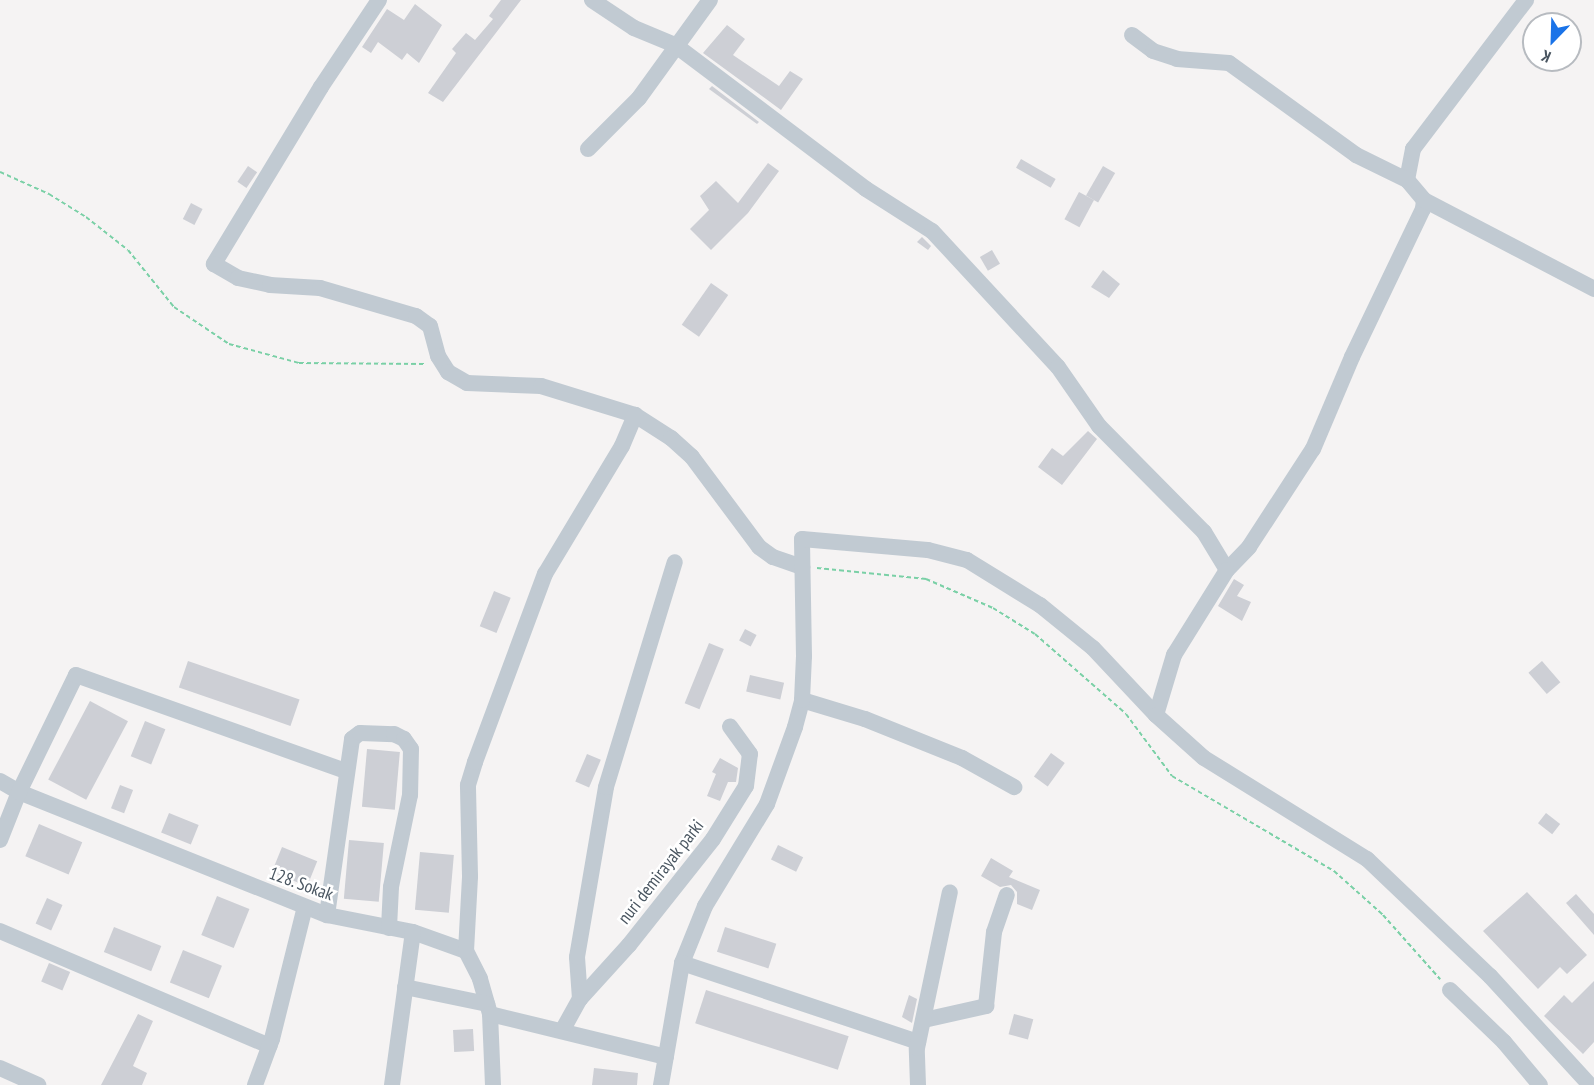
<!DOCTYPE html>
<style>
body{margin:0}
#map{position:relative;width:1594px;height:1085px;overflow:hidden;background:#f5f3f3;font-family:"PT Sans Narrow",sans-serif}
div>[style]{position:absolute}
.building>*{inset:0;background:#cdcfd5;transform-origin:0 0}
.path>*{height:2px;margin-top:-1px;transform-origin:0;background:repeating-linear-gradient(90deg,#7ad0a6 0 4.5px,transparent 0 7.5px)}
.minor>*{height:16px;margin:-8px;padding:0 8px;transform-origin:8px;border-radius:8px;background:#c1cad2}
span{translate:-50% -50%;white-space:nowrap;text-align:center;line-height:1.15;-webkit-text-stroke:5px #fff;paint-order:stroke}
.street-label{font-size:18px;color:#4a5661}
.north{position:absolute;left:1522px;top:12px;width:60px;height:60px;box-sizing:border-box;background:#fff;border:2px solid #b7bbc0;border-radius:50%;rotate:203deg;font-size:16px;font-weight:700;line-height:24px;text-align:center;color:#4a5661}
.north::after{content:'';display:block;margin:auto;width:21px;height:27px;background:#1a73e8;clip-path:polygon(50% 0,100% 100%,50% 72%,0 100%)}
</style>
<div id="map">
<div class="building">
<div style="clip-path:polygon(501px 0,521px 0,443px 102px,428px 93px,456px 53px,452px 49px,466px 33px,475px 40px,493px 19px,489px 16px)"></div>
<div style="clip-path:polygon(415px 4px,442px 25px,419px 63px,407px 53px,402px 60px,378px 42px,371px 53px,362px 47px,387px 9px,404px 20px)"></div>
<div style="clip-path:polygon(727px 25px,745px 39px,733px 55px,779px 86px,790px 71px,803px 79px,781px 110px,703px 53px)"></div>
<div style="clip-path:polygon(712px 86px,759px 122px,757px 124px,709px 89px)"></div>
<div style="left:1021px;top:159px;width:40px;height:10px;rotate:30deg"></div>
<div style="clip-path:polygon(768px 163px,779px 171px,748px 213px,711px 250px,690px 229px,709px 210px,700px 196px,716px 181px,738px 203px)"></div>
<div style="left:248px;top:166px;width:11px;height:19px;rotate:34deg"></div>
<div style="left:1103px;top:166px;width:14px;height:34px;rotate:30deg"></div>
<div style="left:1079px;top:192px;width:17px;height:31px;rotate:28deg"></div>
<div style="left:191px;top:203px;width:13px;height:18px;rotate:27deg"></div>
<div style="clip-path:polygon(922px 237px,931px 246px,928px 250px,917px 242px)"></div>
<div style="left:992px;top:250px;width:16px;height:14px;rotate:60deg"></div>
<div style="clip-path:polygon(1103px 270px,1120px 284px,1109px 298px,1091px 287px)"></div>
<div style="left:711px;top:283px;width:21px;height:51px;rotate:35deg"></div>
<div style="clip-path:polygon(1088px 431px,1097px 439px,1062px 485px,1038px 467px,1052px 448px,1063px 456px)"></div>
<div style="clip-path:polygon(1234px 579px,1244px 585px,1237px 596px,1251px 602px,1242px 621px,1218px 606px)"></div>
<div style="left:494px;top:591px;width:18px;height:38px;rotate:22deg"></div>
<div style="left:745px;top:629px;width:13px;height:13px;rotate:27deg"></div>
<div style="left:709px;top:643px;width:16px;height:65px;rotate:22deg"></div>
<div style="left:188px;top:661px;width:118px;height:28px;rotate:19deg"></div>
<div style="left:1542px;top:661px;width:28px;height:18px;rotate:49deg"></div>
<div style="left:750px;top:675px;width:35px;height:17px;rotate:13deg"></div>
<div style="left:90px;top:701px;width:43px;height:89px;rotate:28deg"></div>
<div style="left:145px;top:721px;width:22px;height:38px;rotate:22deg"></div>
<div style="left:367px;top:749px;width:33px;height:58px;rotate:5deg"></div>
<div style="left:1051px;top:753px;width:17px;height:29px;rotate:36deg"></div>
<div style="left:587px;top:754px;width:15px;height:30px;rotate:23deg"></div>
<div style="clip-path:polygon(720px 758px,738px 768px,736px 782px,728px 782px,720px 801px,707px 796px,716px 774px,712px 772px)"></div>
<div style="left:120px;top:785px;width:14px;height:25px;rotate:21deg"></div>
<div style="left:169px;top:813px;width:32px;height:21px;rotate:22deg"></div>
<div style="left:1546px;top:813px;width:18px;height:13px;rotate:38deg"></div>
<div style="left:39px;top:824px;width:47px;height:35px;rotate:23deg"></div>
<div style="left:349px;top:840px;width:35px;height:59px;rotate:5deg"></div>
<div style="left:778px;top:845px;width:28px;height:16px;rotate:26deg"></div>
<div style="left:282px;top:847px;width:38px;height:27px;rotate:22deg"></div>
<div style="left:420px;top:852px;width:34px;height:58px;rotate:5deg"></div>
<div style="clip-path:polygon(991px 858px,1013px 871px,1009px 877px,1040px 890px,1032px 910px,1017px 904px,1017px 892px,1011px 885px,1000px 887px,981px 876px)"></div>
<div style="clip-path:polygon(1527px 892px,1587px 955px,1567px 974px,1560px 967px,1538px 989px,1483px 931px)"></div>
<div style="clip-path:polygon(1576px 894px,1594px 914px,1594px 935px,1566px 903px)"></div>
<div style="left:217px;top:896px;width:35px;height:42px;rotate:22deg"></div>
<div style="left:47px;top:898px;width:17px;height:28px;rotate:24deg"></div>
<div style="left:114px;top:927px;width:51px;height:27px;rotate:22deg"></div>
<div style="left:725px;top:927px;width:54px;height:26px;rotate:18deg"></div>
<div style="left:183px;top:950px;width:42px;height:35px;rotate:22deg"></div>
<div style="left:49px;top:963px;width:23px;height:20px;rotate:23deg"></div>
<div style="clip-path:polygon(1594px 981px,1594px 1042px,1583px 1054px,1544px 1016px,1564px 995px,1572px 1003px)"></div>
<div style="left:706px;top:990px;width:150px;height:35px;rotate:18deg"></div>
<div style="clip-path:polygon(909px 995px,917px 999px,912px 1023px,902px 1017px)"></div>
<div style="clip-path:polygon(138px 1014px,153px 1021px,133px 1066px,147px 1073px,142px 1085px,101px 1085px)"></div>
<div style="left:1014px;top:1014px;width:20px;height:21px;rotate:15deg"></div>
<div style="left:473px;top:1029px;width:22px;height:20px;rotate:87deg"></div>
<div style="clip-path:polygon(594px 1068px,638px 1073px,637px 1085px,592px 1085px)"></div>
</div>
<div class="path">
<div style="left:0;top:172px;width:54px;rotate:24.2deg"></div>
<div style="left:49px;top:194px;width:44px;rotate:31.9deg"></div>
<div style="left:86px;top:217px;width:53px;rotate:38.2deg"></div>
<div style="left:128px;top:250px;width:73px;rotate:51.1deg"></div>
<div style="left:174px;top:307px;width:66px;rotate:33.9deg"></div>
<div style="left:229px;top:344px;width:73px;rotate:15.2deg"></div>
<div style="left:299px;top:363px;width:126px;rotate:0.5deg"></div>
<div style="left:817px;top:568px;width:110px;rotate:5.8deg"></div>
<div style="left:926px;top:579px;width:73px;rotate:23.4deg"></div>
<div style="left:993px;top:608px;width:49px;rotate:31.8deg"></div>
<div style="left:1035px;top:634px;width:121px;rotate:41.3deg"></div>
<div style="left:1126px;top:714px;width:77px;rotate:53.4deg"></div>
<div style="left:1172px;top:776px;width:188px;rotate:30.4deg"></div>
<div style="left:1334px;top:871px;width:66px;rotate:41.9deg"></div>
<div style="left:1383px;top:915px;width:86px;rotate:48.3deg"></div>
</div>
<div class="minor">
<div style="left:379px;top:0;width:105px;rotate:123.7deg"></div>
<div style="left:321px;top:87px;width:207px;rotate:121.2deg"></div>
<div style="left:214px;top:264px;width:28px;rotate:30deg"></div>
<div style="left:238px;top:278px;width:33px;rotate:12deg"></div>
<div style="left:270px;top:285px;width:50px;rotate:3.4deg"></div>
<div style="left:320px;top:288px;width:100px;rotate:16.3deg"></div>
<div style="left:416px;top:316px;width:17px;rotate:36deg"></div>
<div style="left:430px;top:326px;width:31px;rotate:75deg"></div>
<div style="left:438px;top:356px;width:19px;rotate:58deg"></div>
<div style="left:448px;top:372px;width:22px;rotate:30deg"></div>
<div style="left:467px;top:383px;width:74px;rotate:2.3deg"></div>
<div style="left:541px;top:386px;width:98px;rotate:17.1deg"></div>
<div style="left:635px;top:415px;width:43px;rotate:32.6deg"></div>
<div style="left:671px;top:438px;width:28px;rotate:42deg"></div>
<div style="left:692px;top:457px;width:112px;rotate:53.3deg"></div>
<div style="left:759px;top:547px;width:17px;rotate:36deg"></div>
<div style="left:773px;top:557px;width:31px;rotate:19deg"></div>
<div style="left:592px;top:0;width:50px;rotate:33.7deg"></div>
<div style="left:634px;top:28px;width:44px;rotate:22.5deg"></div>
<div style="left:675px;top:45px;width:239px;rotate:37deg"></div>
<div style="left:866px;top:189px;width:78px;rotate:32.5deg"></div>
<div style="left:932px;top:231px;width:185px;rotate:47.2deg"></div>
<div style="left:1058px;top:367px;width:72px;rotate:55.2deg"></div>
<div style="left:1099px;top:426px;width:149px;rotate:45.3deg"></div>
<div style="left:1204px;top:532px;width:44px;rotate:58.8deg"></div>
<div style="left:1227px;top:570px;width:32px;rotate:-46deg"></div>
<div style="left:1249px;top:547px;width:117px;rotate:-56.9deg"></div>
<div style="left:1313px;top:449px;width:100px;rotate:-67deg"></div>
<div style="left:1352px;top:357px;width:164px;rotate:-64.4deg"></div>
<div style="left:1423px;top:209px;width:9px;rotate:-84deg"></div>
<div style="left:1424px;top:200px;width:26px;rotate:-130deg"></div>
<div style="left:1407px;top:180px;width:32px;rotate:-79deg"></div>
<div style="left:1413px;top:149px;width:187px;rotate:-52.8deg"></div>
<div style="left:1132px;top:35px;width:26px;rotate:37deg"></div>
<div style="left:1153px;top:51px;width:25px;rotate:18deg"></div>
<div style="left:1177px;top:59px;width:52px;rotate:4.4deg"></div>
<div style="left:1229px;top:63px;width:157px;rotate:35.9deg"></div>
<div style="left:1356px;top:155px;width:57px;rotate:26.1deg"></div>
<div style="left:588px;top:149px;width:72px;rotate:-45deg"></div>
<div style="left:639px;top:98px;width:121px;rotate:-54.1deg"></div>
<div style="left:1424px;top:200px;width:192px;rotate:27.6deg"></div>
<div style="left:802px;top:700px;width:66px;rotate:16.8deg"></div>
<div style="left:865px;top:719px;width:105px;rotate:21.9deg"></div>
<div style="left:962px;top:758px;width:60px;rotate:29.1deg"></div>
<div style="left:1156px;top:715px;width:63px;rotate:-73.3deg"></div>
<div style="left:1174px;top:655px;width:100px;rotate:-58.1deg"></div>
<div style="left:0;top:781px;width:22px;rotate:30deg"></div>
<div style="left:19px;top:792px;width:332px;rotate:21.8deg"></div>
<div style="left:327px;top:915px;width:88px;rotate:11.2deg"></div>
<div style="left:413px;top:932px;width:56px;rotate:19.7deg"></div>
<div style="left:466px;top:951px;width:31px;rotate:63deg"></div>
<div style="left:480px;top:979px;width:36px;rotate:74deg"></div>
<div style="left:490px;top:1014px;width:71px;rotate:87.6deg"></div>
<div style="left:0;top:840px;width:52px;rotate:-68.4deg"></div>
<div style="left:19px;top:792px;width:130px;rotate:-64deg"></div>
<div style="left:76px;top:675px;width:287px;rotate:19.6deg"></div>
<div style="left:327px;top:915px;width:178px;rotate:-81.9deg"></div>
<div style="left:352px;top:739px;width:10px;rotate:-37deg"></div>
<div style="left:360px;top:733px;width:34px;rotate:2deg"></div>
<div style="left:394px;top:734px;width:11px;rotate:27deg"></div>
<div style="left:404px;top:739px;width:12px;rotate:55deg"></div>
<div style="left:411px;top:749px;width:46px;rotate:91.2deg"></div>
<div style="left:410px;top:795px;width:94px;rotate:101.7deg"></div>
<div style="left:391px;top:887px;width:41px;rotate:92.8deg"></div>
<div style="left:0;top:931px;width:293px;rotate:23.1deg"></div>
<div style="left:466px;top:951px;width:75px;rotate:-86.9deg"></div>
<div style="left:470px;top:876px;width:91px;rotate:-91.3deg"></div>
<div style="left:468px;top:785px;width:24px;rotate:-73deg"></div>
<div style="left:475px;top:762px;width:201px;rotate:-69.6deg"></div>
<div style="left:545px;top:574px;width:149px;rotate:-59deg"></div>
<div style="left:622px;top:446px;width:34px;rotate:-67deg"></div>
<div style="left:682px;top:963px;width:61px;rotate:-68deg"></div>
<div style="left:705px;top:906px;width:119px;rotate:-58.7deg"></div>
<div style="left:767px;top:804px;width:82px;rotate:-70deg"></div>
<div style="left:795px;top:727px;width:28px;rotate:-75deg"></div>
<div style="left:802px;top:700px;width:44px;rotate:-87.4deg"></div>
<div style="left:804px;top:656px;width:117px;rotate:-91deg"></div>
<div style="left:802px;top:539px;width:126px;rotate:5deg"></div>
<div style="left:928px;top:550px;width:40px;rotate:14.4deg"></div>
<div style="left:967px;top:560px;width:86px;rotate:31.7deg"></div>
<div style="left:1040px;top:605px;width:68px;rotate:39.1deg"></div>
<div style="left:1093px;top:648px;width:92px;rotate:46.8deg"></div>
<div style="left:1156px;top:715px;width:64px;rotate:41.9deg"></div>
<div style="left:1204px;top:758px;width:192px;rotate:31.8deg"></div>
<div style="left:1367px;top:859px;width:170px;rotate:43.6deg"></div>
<div style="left:1490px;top:976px;width:148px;rotate:47.5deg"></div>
<div style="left:405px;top:987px;width:84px;rotate:11.7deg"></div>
<div style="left:1450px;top:990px;width:75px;rotate:43.9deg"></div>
<div style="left:1504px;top:1042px;width:56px;rotate:50.1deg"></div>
<div style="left:580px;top:999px;width:42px;rotate:-94.1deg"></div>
<div style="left:577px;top:957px;width:172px;rotate:-80.3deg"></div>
<div style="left:606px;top:787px;width:235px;rotate:-73deg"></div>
<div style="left:490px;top:1014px;width:181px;rotate:13.7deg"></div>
<div style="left:924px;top:1020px;width:64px;rotate:-12.7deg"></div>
<div style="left:986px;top:1006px;width:74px;rotate:-83.8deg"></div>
<div style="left:994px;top:932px;width:39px;rotate:-71deg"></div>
<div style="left:562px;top:1031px;width:37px;rotate:-61deg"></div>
<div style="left:580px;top:999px;width:73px;rotate:-47.8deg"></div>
<div style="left:629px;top:945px;width:135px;rotate:-51.6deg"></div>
<div style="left:713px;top:839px;width:62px;rotate:-58.1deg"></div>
<div style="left:746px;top:786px;width:32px;rotate:-83deg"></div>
<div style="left:750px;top:754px;width:34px;rotate:-126deg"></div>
<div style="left:0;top:1068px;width:42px;rotate:24.1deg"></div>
<div style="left:255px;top:1085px;width:49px;rotate:-69.7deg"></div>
<div style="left:272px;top:1039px;width:136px;rotate:-76deg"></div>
<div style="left:392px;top:1085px;width:154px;rotate:-82.2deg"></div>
<div style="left:661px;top:1085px;width:124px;rotate:-80.2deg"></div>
<div style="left:682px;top:963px;width:249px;rotate:18.5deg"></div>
<div style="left:918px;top:1085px;width:37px;rotate:-92deg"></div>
<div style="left:917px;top:1048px;width:159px;rotate:-78.1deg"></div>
</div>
<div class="street-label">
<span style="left:661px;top:872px;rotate:-52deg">nuri demirayak parki</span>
<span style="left:301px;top:884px;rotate:20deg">128. Sokak</span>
</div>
<div class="north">K</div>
</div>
